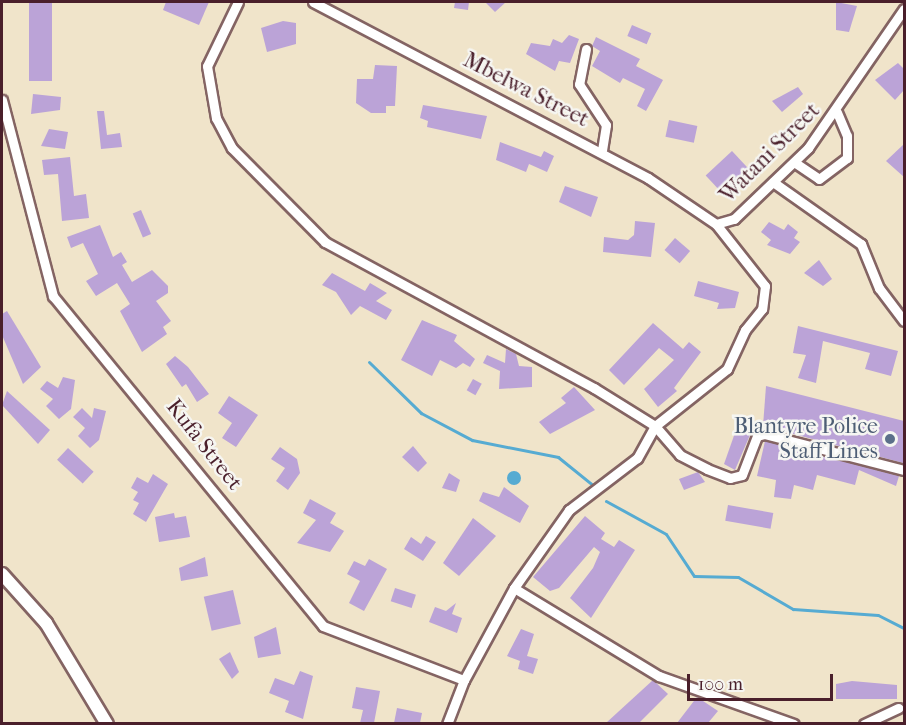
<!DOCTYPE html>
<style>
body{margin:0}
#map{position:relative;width:906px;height:725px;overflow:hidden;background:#f0e4ca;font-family:"IM FELL French Canon",serif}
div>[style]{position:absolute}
.water>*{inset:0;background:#56abd2}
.round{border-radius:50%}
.stream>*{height:3px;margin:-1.5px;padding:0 1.5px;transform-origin:1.5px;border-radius:1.5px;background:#56abd2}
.building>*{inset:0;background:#bba3d7;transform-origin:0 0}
.roads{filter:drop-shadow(2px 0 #846463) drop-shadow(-2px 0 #846463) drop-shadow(0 2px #846463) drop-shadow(0 -2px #846463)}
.minor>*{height:9px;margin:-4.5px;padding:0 4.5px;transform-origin:4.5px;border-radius:4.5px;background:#fff}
.tertiary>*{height:12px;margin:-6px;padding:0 6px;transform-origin:6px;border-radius:6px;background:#fff}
.dots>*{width:16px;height:16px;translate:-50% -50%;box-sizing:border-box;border:3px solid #f6f6f2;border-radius:50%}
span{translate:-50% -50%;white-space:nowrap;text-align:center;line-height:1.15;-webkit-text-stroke:5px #f6f6f2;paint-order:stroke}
.street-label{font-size:22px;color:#4a1f2b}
.service-label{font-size:22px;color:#4e5e75}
.right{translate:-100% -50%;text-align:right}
.frame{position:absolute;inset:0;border:3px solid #4a1f2b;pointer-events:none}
.scale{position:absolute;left:687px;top:674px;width:146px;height:27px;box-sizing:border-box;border:3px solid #4a1f2b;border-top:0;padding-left:8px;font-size:18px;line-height:21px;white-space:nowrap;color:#4a1f2b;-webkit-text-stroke:4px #f6f6f2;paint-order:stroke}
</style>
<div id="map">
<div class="water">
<div class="round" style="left:507px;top:471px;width:14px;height:14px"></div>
</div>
<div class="stream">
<div style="left:369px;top:362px;width:73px;rotate:44.4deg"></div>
<div style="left:421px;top:413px;width:58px;rotate:27.9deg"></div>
<div style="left:472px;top:440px;width:88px;rotate:11.2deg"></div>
<div style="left:558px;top:457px;width:48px;rotate:39deg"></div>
<div style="left:606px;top:501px;width:68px;rotate:28.8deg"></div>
<div style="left:666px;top:534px;width:50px;rotate:56.3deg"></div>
<div style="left:694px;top:576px;width:44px;rotate:1.3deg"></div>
<div style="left:738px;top:577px;width:64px;rotate:30.2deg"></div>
<div style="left:793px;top:609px;width:85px;rotate:4deg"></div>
<div style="left:878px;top:615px;width:29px;rotate:27deg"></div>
</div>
<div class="building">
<div style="left:29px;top:2px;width:23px;height:79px"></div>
<div style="clip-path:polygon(166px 2px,209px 2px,199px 25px,163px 10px)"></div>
<div style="clip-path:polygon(455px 2px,469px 2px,468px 10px,454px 8px)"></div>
<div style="clip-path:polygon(485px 2px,506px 2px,495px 12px)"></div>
<div style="clip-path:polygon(836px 2px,857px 6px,849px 32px,836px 30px)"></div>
<div style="clip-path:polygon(283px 21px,296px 23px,296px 44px,267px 52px,261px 28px)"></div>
<div style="left:632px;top:25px;width:21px;height:12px;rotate:23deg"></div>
<div style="clip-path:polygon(569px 35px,579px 39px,570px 63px,559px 61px,555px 71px,526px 54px,531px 43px,550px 46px,553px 39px,562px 43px)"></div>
<div style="clip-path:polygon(596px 37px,640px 59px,636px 66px,663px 80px,646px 111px,637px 106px,645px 89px,623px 78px,620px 83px,592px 66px,600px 51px,592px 46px)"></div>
<div style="clip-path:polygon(898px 63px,904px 69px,904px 90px,895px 100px,875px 80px)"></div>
<div style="clip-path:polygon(375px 65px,397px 66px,395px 106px,386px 106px,386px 113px,371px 113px,356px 103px,357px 79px,373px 79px)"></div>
<div style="clip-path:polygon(798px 87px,803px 94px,782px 112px,772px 101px)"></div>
<div style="clip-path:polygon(33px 94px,61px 97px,60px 110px,31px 114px)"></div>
<div style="clip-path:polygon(423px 105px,487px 116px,481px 139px,427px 127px,428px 121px,420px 118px)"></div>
<div style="clip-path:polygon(97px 111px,104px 111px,107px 135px,120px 133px,122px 147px,101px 149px)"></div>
<div style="left:669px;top:120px;width:29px;height:17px;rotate:12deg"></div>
<div style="clip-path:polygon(49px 129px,68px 132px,65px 149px,41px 146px)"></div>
<div style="clip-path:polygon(500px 142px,541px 157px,544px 151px,554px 156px,547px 172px,529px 164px,526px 172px,496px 160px)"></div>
<div style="clip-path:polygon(904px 144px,904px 177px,886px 161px)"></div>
<div style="left:732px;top:151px;width:26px;height:36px;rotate:47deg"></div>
<div style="clip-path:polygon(70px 157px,74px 196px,86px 194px,89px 218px,62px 221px,58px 174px,44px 175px,42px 160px)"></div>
<div style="clip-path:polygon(565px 186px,598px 197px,591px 217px,559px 202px)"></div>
<div style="left:141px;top:210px;width:26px;height:9px;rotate:67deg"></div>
<div style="clip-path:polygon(635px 221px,655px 223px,651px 257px,603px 252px,604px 237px,628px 240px,634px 235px)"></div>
<div style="clip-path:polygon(769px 222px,784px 230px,788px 224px,798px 232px,794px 238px,800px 242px,790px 254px,767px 245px,771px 240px,761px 232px)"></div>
<div style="clip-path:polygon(100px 225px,113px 257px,121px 252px,127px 262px,122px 265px,132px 282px,152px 270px,168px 286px,168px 293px,156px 301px,171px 321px,163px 327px,167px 334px,142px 352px,120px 311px,130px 304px,117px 283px,96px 296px,86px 281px,98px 274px,83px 243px,71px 248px,67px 237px)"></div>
<div style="left:675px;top:238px;width:20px;height:16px;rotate:41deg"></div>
<div style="clip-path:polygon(819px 260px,832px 279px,823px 286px,804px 273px)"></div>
<div style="clip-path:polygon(332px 273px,365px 291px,370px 283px,387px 293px,376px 301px,392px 310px,386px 320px,360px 306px,351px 315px,336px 292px,322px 285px)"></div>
<div style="clip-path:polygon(698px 281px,739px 292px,735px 308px,717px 309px,719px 303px,694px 296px)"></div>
<div style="clip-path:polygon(7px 311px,41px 367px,23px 384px,2px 335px,2px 314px)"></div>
<div style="clip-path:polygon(422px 320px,457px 335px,454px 341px,475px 359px,470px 367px,463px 363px,456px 368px,440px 360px,432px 376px,401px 360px)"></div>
<div style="clip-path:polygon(653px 323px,683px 349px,689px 342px,701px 352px,674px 388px,677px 391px,658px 407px,644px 389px,674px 360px,659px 348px,624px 385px,609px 370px)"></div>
<div style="clip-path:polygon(798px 326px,898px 351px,891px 376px,865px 369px,870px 353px,823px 341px,816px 383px,798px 378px,806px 355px,793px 353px)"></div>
<div style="clip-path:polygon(506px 349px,516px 354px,519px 366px,532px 367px,532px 387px,499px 389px,500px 371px,483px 363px,487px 355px,505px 363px)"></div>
<div style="clip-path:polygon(175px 356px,188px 367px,209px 394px,197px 402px,186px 384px,182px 387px,166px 364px)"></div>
<div style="clip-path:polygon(63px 377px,75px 380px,71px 409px,59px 419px,46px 406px,53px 399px,40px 389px,47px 381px,58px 388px)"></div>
<div style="left:473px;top:379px;width:10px;height:13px;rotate:29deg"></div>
<div style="clip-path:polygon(766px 386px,904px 421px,903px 463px,763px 426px)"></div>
<div style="clip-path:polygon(574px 387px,595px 410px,550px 434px,539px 422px,566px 403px,561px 398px)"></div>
<div style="clip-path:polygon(7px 391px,50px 430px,38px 444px,2px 405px)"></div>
<div style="clip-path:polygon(229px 396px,258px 415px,236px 447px,222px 438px,232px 423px,218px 413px)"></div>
<div style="clip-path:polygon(82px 408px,92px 418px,94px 408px,106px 411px,99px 440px,90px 448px,78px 436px,85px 428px,73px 417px)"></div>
<div style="clip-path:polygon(736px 430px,750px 435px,735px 470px,724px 464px)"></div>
<div style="clip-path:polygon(765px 441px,899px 476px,896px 486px,859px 470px,855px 485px,817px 475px,813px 490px,794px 485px,791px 499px,774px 497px,776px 480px,757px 476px)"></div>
<div style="clip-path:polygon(413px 446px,427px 463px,418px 472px,402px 457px)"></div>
<div style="clip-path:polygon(280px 447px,297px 459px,300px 473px,288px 490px,276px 481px,285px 468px,271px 459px)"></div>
<div style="left:68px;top:448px;width:35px;height:16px;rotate:43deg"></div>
<div style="clip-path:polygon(698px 472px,705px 482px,684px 490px,679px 479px)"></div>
<div style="clip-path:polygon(449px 473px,460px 480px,456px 492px,442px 488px)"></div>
<div style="clip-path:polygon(153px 474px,168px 484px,146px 522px,133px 514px,139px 503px,133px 500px,138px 492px,131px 488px,137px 477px,148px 483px)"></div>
<div style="clip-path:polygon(504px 487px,529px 506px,520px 523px,479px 501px,483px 492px,499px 497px)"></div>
<div style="clip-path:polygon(310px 499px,336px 513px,330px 523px,344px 531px,330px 552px,297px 543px,316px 520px,303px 513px)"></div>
<div style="left:728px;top:505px;width:46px;height:16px;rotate:10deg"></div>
<div style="clip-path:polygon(174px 513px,175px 518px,186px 516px,190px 537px,159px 542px,155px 517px)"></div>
<div style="clip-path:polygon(585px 516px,605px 533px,601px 539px,614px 547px,619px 540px,635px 550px,591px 618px,570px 598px,593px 568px,600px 552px,594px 547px,559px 588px,550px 591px,533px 577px)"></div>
<div style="clip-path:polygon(473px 518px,496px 536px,459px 576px,443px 563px)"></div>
<div style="clip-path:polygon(426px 536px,436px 542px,423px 561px,404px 549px,411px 537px,421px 544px)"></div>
<div style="clip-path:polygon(205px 557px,208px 576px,181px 581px,179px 568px)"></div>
<div style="clip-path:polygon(369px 559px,387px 569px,364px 611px,349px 603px,360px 581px,347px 574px,354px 561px,365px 566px)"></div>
<div style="left:395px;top:588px;width:22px;height:14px;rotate:18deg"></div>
<div style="left:233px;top:590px;width:35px;height:30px;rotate:77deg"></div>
<div style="clip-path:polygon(456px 603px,452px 614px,462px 618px,457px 633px,429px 622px,435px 607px,446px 611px)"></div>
<div style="clip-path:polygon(276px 627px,281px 654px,258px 658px,254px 637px)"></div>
<div style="clip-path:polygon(521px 629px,534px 634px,527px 656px,538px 659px,533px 674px,518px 669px,520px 661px,507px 656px)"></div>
<div style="clip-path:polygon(230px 652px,239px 672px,232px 679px,219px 659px)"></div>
<div style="clip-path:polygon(300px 671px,313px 676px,303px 719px,285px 712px,289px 701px,269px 693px,275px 678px,294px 685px)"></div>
<div style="clip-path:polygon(653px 680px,668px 694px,639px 723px,606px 723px)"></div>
<div style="clip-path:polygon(852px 681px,897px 685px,897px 699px,836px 699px,836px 684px)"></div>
<div style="clip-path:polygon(356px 687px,380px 691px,374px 723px,360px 723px,363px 710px,352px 708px)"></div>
<div style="clip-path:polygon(697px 697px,718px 711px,708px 723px,677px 723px)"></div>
<div style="clip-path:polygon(397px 708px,422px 713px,420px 723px,394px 723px)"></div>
</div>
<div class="roads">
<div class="minor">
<div style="left:238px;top:2px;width:71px;rotate:115.8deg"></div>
<div style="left:207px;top:66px;width:53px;rotate:80.2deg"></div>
<div style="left:216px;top:118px;width:34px;rotate:62deg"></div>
<div style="left:232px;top:148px;width:132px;rotate:45.3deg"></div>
<div style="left:325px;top:242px;width:306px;rotate:28.5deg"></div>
<div style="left:594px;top:388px;width:72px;rotate:31.9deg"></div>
<div style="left:655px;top:426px;width:38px;rotate:49deg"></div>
<div style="left:680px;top:455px;width:30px;rotate:27deg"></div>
<div style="left:707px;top:469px;width:25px;rotate:21deg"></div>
<div style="left:730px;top:478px;width:12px;rotate:-14deg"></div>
<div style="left:742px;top:475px;width:42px;rotate:-69deg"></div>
<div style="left:757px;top:436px;width:7px;rotate:-16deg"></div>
<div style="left:764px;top:434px;width:145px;rotate:14.4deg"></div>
<div style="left:313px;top:2px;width:378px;rotate:27.7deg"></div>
<div style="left:648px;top:178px;width:82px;rotate:34.1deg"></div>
<div style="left:716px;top:224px;width:79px;rotate:51.7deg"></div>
<div style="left:765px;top:286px;width:23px;rotate:97deg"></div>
<div style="left:762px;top:309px;width:27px;rotate:129deg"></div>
<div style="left:745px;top:330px;width:43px;rotate:114.8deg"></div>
<div style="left:727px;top:369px;width:92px;rotate:141.6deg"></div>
<div style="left:655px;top:426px;width:37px;rotate:119deg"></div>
<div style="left:637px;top:458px;width:86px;rotate:142.6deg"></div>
<div style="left:569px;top:510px;width:95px;rotate:125.2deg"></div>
<div style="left:514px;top:588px;width:105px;rotate:118.5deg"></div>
<div style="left:586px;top:49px;width:36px;rotate:101deg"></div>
<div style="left:579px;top:84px;width:49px;rotate:56.6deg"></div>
<div style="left:606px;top:125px;width:25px;rotate:99deg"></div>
<div style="left:2px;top:100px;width:203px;rotate:75.4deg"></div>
<div style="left:53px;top:296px;width:426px;rotate:50.7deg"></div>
<div style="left:323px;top:626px;width:151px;rotate:21deg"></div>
<div style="left:464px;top:680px;width:47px;rotate:111.1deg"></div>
<div style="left:794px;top:162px;width:30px;rotate:34deg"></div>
<div style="left:819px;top:179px;width:35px;rotate:-37deg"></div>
<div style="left:847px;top:158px;width:22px;rotate:-90deg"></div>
<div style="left:847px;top:136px;width:26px;rotate:-113deg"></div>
<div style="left:773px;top:182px;width:108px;rotate:35.2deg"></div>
<div style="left:861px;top:244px;width:48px;rotate:67.8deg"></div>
<div style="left:879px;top:288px;width:41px;rotate:52.9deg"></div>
<div style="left:716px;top:224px;width:19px;rotate:-16deg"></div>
<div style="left:734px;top:219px;width:103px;rotate:-43.8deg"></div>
<div style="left:808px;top:148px;width:169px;rotate:-55.4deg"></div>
<div style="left:514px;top:588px;width:170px;rotate:31.3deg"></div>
<div style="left:659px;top:676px;width:143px;rotate:19.6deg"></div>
<div style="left:864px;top:724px;width:38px;rotate:-25deg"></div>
</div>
<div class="tertiary">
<div style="left:2px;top:574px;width:66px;rotate:48.1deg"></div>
<div style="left:46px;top:623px;width:118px;rotate:58.9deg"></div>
</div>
</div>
<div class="dots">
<div style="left:890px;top:439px;background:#5c6f8a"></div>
</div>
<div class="street-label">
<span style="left:526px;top:90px;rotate:27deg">Mbelwa Street</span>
<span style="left:770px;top:153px;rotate:-45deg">Watani Street</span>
<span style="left:204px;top:445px;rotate:52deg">Kufa Street</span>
</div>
<div class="service-label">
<span class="right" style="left:878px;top:439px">Blantyre Police<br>Staff Lines</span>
</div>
<div class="frame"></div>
<div class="scale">100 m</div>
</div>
